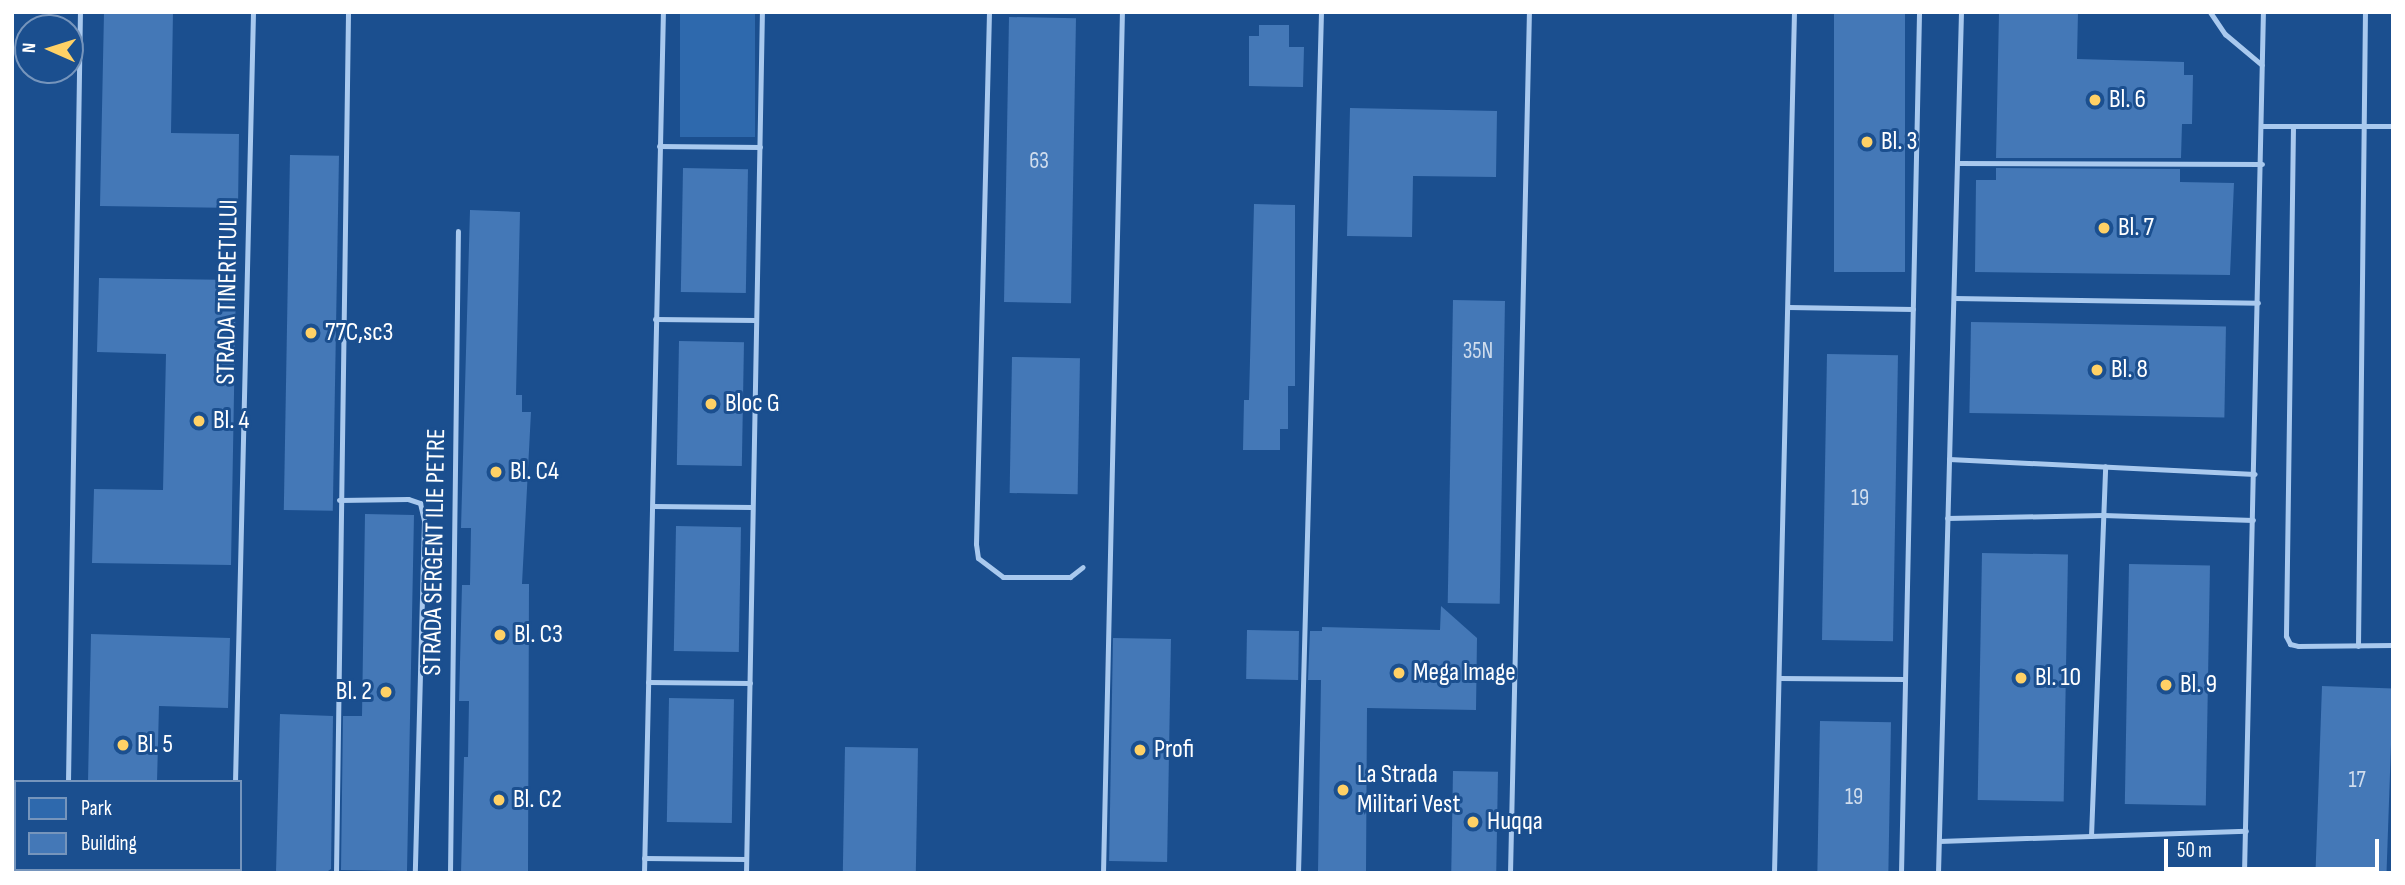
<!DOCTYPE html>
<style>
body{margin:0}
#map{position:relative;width:2405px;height:885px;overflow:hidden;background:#1b4f8f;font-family:"Sofia Sans Condensed",sans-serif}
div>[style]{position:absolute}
.green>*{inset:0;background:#2e69ad;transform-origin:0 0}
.building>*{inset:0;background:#4478b7;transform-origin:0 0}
.lane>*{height:5px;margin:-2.5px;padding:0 2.5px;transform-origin:2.5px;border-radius:2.5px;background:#a9c9ee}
.dots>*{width:19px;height:19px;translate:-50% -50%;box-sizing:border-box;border:4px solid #1b4f8f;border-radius:50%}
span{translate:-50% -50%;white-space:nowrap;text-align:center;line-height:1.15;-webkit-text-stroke:6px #1b4f8f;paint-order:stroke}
.number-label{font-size:23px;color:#d0dded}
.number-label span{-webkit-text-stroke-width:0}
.poi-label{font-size:26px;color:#fff}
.left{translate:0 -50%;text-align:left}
.right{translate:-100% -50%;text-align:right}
.street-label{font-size:26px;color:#fff}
.frame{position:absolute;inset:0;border:14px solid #fff;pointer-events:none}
.legend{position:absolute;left:14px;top:780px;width:228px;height:91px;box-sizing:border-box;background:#1b4f8f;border:2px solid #7695bc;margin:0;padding:9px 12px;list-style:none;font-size:21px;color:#fff}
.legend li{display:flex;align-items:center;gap:14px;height:35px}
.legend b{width:35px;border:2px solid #7695bc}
.north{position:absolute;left:14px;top:14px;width:70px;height:70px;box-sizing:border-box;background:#1b4f8f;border:2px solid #7695bc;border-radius:50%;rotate:273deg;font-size:19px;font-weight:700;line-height:28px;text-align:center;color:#fff}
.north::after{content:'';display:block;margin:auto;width:24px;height:32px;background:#ffd166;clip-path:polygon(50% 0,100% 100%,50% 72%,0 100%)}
.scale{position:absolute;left:2164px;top:839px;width:215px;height:32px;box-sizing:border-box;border:4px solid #fff;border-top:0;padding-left:9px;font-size:21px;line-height:24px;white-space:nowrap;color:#fff;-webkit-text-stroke:5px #1b4f8f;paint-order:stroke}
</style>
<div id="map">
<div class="green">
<div style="left:680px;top:12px;width:75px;height:125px"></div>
</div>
<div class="building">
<div style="clip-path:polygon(104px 12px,173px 12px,171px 133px,239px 134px,238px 208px,100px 206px)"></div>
<div style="left:1834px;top:12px;width:71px;height:260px"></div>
<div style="clip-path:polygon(1999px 12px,2078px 12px,2077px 59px,2184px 62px,2184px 75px,2193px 75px,2192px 124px,2182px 124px,2181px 158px,1996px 158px)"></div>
<div style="left:1009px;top:17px;width:67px;height:285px;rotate:1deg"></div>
<div style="clip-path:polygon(1259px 25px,1289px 25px,1289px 47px,1304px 47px,1303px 87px,1249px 86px,1249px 36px,1259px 36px)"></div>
<div style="clip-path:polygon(1350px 108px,1497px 111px,1496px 177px,1413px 176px,1412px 237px,1347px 236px)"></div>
<div style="left:290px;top:155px;width:49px;height:355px;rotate:1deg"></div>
<div style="left:683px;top:168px;width:65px;height:124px;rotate:1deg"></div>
<div style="clip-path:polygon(1996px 168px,2180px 169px,2180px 182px,2234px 183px,2230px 275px,1975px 272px,1976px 180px,1996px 180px)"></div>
<div style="clip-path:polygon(1254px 204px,1295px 205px,1295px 386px,1288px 386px,1288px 429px,1280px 429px,1280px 450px,1243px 450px,1244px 400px,1249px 400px)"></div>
<div style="clip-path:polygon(470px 210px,520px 212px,516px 395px,522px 395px,522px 412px,531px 412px,522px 584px,529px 584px,528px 873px,461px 873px,464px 757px,468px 757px,469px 701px,459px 701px,462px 585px,470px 585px,471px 528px,461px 528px)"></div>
<div style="clip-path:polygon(99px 278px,236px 280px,231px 565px,92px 563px,94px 489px,163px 490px,166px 354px,97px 352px)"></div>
<div style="left:1453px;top:300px;width:52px;height:303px;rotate:1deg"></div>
<div style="left:1971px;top:322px;width:255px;height:91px;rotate:1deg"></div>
<div style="left:679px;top:341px;width:65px;height:124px;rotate:1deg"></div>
<div style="left:1827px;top:354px;width:71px;height:286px;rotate:1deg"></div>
<div style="left:1012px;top:357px;width:68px;height:136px;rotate:1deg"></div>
<div style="clip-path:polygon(365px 514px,414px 515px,407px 871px,341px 870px,343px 716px,362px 716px)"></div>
<div style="left:676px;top:526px;width:65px;height:125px;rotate:1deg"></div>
<div style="left:1982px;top:553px;width:86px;height:247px;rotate:1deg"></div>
<div style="left:2129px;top:564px;width:81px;height:240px;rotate:1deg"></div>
<div style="clip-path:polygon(1441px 606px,1477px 638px,1476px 710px,1367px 708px,1366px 873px,1318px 873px,1321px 680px,1308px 680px,1310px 631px,1322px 631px,1322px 627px,1440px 630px)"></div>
<div style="left:1247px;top:630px;width:52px;height:49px;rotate:1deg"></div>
<div style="clip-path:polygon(91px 634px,230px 638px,228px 708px,159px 706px,157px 782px,88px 782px)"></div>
<div style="left:1113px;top:638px;width:58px;height:223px;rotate:1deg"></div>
<div style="left:2322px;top:686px;width:71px;height:187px;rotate:2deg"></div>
<div style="left:669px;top:698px;width:65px;height:124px;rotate:1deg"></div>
<div style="clip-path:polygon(280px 714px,333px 716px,331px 869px,325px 873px,276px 873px)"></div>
<div style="left:1820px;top:721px;width:71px;height:152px;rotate:1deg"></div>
<div style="left:845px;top:747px;width:73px;height:126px;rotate:1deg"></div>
<div style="left:1453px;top:771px;width:45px;height:102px;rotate:1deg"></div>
</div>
<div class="lane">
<div style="left:989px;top:12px;width:532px;rotate:91.4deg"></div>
<div style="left:976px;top:544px;width:14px;rotate:82deg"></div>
<div style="left:978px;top:558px;width:31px;rotate:37deg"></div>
<div style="left:1003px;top:577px;width:67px"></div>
<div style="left:1070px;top:577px;width:16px;rotate:-38deg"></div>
<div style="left:2210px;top:12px;width:27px;rotate:56deg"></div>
<div style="left:2225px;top:34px;width:48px;rotate:40deg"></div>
<div style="left:2262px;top:126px;width:131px"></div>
<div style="left:2293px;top:126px;width:510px;rotate:90.79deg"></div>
<div style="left:2286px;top:636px;width:9px;rotate:63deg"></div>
<div style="left:2290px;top:644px;width:8px;rotate:14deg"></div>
<div style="left:2298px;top:646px;width:95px;rotate:-0.6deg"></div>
<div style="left:659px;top:146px;width:101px;rotate:0.6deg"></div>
<div style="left:1957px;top:163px;width:305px;rotate:0.2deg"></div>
<div style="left:1954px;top:298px;width:304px;rotate:0.9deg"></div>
<div style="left:1788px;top:307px;width:125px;rotate:0.9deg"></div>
<div style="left:655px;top:319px;width:101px;rotate:0.6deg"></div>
<div style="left:1949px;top:459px;width:306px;rotate:2.8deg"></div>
<div style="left:339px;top:500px;width:69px;rotate:-0.8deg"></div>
<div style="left:408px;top:499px;width:13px;rotate:18deg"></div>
<div style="left:420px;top:503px;width:18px;rotate:77deg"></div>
<div style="left:424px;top:521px;width:352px;rotate:91.5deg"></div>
<div style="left:653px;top:506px;width:99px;rotate:0.6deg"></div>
<div style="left:1947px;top:518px;width:156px;rotate:-1.1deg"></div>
<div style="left:2103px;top:515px;width:150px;rotate:1.9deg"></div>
<div style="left:2358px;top:646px;width:634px;rotate:-89.37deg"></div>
<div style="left:1779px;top:678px;width:126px;rotate:0.5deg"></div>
<div style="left:648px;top:682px;width:102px;rotate:0.6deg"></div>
<div style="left:68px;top:782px;width:770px;rotate:-89.11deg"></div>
<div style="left:235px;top:782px;width:770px;rotate:-88.66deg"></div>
<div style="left:2091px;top:836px;width:370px;rotate:-87.8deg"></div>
<div style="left:1939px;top:841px;width:307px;rotate:-1.9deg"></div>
<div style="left:644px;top:858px;width:102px;rotate:0.6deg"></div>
<div style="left:66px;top:873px;width:4px;rotate:-90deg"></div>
<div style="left:233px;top:873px;width:4px;rotate:-90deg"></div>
<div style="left:336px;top:873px;width:861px;rotate:-89.2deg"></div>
<div style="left:450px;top:873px;width:642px;rotate:-89.29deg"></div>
<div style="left:644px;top:873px;width:861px;rotate:-88.74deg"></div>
<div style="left:746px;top:873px;width:861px;rotate:-88.94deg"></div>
<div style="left:1103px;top:873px;width:861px;rotate:-88.74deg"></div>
<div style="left:1298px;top:873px;width:861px;rotate:-88.47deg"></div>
<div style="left:1510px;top:873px;width:861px;rotate:-88.74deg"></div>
<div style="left:1774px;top:873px;width:861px;rotate:-88.67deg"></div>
<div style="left:1901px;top:873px;width:861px;rotate:-88.8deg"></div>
<div style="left:1938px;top:873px;width:861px;rotate:-88.47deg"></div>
<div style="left:2244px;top:873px;width:861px;rotate:-88.74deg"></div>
</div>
<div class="dots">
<div style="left:2095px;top:100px;background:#ffd166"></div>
<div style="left:1867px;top:142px;background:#ffd166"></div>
<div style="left:2104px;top:228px;background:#ffd166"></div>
<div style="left:311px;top:333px;background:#ffd166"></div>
<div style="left:2097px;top:370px;background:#ffd166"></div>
<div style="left:711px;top:404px;background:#ffd166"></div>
<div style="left:199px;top:421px;background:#ffd166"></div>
<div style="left:496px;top:472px;background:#ffd166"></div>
<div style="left:500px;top:635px;background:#ffd166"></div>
<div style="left:1399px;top:673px;background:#ffd166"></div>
<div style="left:2021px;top:678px;background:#ffd166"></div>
<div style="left:2166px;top:685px;background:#ffd166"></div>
<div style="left:386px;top:692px;background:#ffd166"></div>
<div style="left:123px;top:745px;background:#ffd166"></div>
<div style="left:1140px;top:750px;background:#ffd166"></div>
<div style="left:1343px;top:790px;background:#ffd166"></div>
<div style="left:499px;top:800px;background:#ffd166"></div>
<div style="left:1473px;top:822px;background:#ffd166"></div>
</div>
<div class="number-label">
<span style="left:1039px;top:161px">63</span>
<span style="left:1478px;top:351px">35N</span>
<span style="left:1860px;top:498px">19</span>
<span style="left:2357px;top:780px">17</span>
<span style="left:1854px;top:797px">19</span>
</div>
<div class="poi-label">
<span class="left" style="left:2109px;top:100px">Bl. 6</span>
<span class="left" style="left:1881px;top:142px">Bl. 3</span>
<span class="left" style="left:2118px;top:228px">Bl. 7</span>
<span class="left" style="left:325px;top:333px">77C,sc3</span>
<span class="left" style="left:2111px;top:370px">Bl. 8</span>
<span class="left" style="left:725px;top:404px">Bloc G</span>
<span class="left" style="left:213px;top:421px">Bl. 4</span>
<span class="left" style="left:510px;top:472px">Bl. C4</span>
<span class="left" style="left:514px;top:635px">Bl. C3</span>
<span class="left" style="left:1413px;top:673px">Mega Image</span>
<span class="left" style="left:2035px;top:678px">Bl. 10</span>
<span class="left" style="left:2180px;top:685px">Bl. 9</span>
<span class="right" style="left:372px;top:692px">Bl. 2</span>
<span class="left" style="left:137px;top:745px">Bl. 5</span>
<span class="left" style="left:1154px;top:750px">Profi</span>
<span class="left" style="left:1357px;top:790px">La Strada<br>Militari Vest</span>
<span class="left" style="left:513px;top:800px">Bl. C2</span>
<span class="left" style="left:1487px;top:822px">Huqqa</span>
</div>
<div class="street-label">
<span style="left:228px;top:292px;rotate:-89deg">STRADA TINERETULUI</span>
<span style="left:435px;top:552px;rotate:-89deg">STRADA SERGENT ILIE PETRE</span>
</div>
<div class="frame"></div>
<ul class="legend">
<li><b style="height:19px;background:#2e69ad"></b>Park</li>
<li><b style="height:19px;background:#4478b7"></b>Building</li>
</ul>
<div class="north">N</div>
<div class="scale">50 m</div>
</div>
